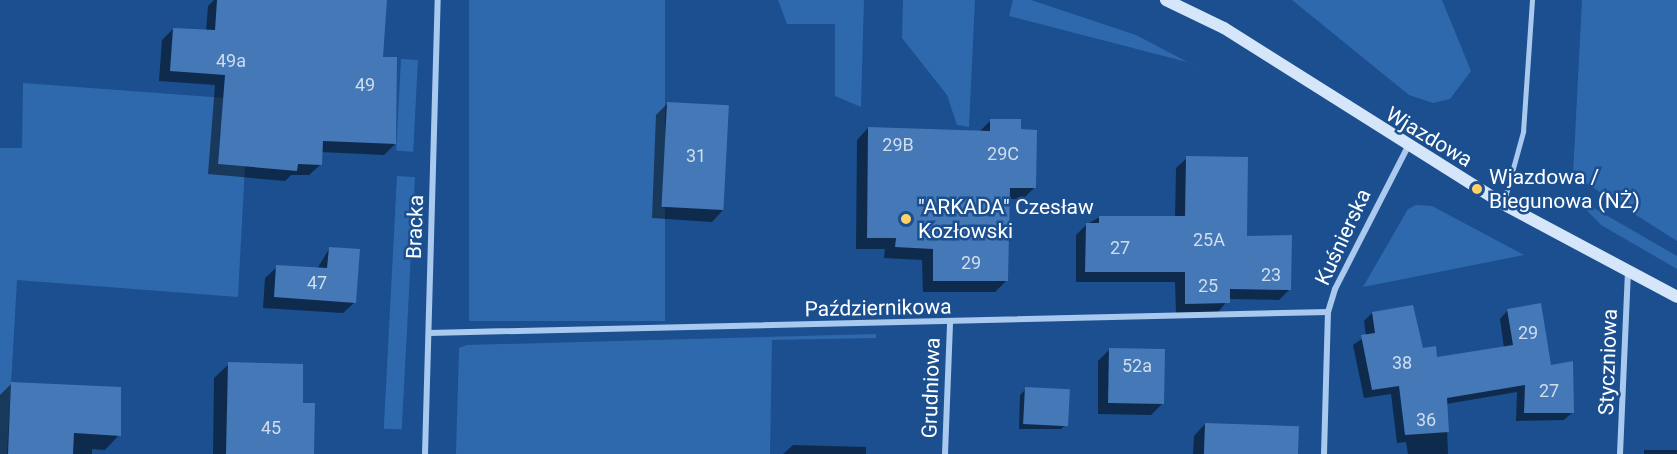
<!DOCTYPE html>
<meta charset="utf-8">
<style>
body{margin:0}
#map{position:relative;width:1677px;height:454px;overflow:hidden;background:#1b4f8f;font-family:Roboto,sans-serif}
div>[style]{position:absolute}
.green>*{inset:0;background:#2e69ad;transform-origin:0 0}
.shadow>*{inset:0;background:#0007;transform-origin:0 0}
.building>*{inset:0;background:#4478b7;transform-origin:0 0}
.lane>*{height:4.5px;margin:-2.25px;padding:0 2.25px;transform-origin:2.25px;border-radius:2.25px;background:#a9c9ee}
.street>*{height:6px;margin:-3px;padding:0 3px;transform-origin:3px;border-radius:3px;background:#a9c9ee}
.secondary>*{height:12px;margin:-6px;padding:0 6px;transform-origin:6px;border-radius:6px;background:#d6e6fa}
.dots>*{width:16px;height:16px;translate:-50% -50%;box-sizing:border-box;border:3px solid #1b4f8f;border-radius:50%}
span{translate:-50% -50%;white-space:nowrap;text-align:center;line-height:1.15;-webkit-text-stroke:5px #1b4f8f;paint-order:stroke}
.number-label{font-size:18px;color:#d0dded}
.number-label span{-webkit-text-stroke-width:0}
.street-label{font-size:21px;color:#fff}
.poi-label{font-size:21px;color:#fff}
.left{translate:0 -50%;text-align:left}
</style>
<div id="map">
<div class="green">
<div style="left:469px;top:0;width:196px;height:321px"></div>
<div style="clip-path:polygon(778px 0,864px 0,861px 107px,835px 96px,835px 24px,787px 24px)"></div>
<div style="clip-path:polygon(903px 0,975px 0,969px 127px,957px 125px,947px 95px,902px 38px)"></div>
<div style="clip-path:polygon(1013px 0,1031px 0,1136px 35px,1233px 86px,1187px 62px,1009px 16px)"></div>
<div style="clip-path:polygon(1292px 0,1442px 0,1471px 71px,1450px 99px,1433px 103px,1409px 95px)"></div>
<div style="clip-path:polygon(1582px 0,1677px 0,1677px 241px,1573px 175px)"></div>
<div style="left:401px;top:59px;width:17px;height:92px;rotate:3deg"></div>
<div style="clip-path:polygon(23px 83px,265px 101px,220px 131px,218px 164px,245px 166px,238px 297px,17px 280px,7px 454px,0 454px,0 148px,22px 148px)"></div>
<div style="left:397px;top:176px;width:18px;height:253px;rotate:3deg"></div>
<div style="clip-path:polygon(1573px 196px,1677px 256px,1677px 269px,1601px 225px)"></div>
<div style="clip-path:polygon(1416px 205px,1432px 206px,1524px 255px,1363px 287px,1408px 209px)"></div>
<div style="clip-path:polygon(876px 334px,876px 338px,772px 340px,770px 454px,456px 454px,459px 348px,467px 345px)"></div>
</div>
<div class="shadow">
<div style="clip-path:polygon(214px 0,386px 0,381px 58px,395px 144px,384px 155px,321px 152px,320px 165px,309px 175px,291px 175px,285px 181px,208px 174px,215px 85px,159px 81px,162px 40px,173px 29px,206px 31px,208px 6px)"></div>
<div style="clip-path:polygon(668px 103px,723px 210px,712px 222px,652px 218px,656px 115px)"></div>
<div style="clip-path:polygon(990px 121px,1020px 131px,1035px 187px,1023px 199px,1008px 199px,1007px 280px,995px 292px,923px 292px,922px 260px,884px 258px,885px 249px,856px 249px,857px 140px,868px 128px,979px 132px)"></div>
<div style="clip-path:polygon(1187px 158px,1289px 290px,1279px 300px,1229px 299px,1218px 312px,1176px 313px,1175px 282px,1076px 282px,1076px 235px,1087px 224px,1100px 217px,1175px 218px,1176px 168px)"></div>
<div style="clip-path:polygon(329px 249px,355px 302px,343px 313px,263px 308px,265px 278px,277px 267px,317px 269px)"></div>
<div style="clip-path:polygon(1508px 310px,1550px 367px,1573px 412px,1564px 420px,1516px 421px,1517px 392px,1446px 404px,1448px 454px,1408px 454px,1406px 442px,1397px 443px,1391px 394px,1364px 398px,1353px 345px,1366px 336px,1364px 321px,1372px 313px,1436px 359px,1504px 348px,1500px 319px)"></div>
<div style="clip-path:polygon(1110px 349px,1163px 403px,1151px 415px,1098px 414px,1098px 361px)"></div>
<div style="clip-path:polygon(229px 364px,301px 404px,313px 454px,213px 454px,214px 378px)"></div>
<div style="clip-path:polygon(12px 383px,119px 435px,105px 450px,92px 449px,92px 454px,0 454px,0 395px)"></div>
<div style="clip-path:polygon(1026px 389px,1067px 423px,1061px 429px,1019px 429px,1020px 395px)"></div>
<div style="clip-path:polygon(1205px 424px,1256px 454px,1193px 454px,1194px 436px)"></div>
<div style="clip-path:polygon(793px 445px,866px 447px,866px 454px,783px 454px)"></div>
<div style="left:1644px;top:450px;width:33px;height:6px"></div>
</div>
<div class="building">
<div style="clip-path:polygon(217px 0,387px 0,383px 57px,397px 57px,396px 144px,323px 141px,322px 165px,298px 164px,297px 171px,218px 164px,225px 75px,170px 71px,173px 28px,215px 30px)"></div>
<div style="left:667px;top:102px;width:62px;height:105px;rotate:3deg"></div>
<div style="clip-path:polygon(990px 119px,1021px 119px,1021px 129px,1037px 130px,1036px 188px,1010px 188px,1008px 281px,933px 281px,933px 249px,895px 247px,896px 238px,867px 238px,868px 127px,990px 131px)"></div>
<div style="clip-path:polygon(1186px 156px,1248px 157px,1247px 236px,1292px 235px,1291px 290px,1230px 289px,1230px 303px,1185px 304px,1185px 272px,1085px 272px,1086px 223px,1099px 223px,1099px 216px,1185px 216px)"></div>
<div style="clip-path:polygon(329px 247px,360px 249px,356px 303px,274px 297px,276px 265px,327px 268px)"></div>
<div style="clip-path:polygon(1541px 303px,1551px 365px,1573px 361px,1574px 413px,1524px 413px,1525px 385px,1447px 398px,1449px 432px,1405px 435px,1399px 386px,1372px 390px,1361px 335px,1375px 333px,1372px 312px,1413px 305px,1423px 348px,1436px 346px,1437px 357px,1513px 345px,1507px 309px)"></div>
<div style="left:1109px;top:348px;width:56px;height:55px;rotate:1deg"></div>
<div style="clip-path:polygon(228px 362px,303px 364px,303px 403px,315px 403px,314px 454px,226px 454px)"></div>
<div style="clip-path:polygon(11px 382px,121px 387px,121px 436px,74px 433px,73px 454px,8px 454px)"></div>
<div style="left:1025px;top:387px;width:45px;height:37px;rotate:3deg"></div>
<div style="left:1205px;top:423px;width:94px;height:31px;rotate:2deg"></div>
</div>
<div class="lane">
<div style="left:1504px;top:201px;width:72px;rotate:-74.6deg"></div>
<div style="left:1523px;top:132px;width:132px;rotate:-86.1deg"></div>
</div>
<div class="street">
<div style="left:429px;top:333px;width:899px;rotate:-1.34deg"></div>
<div style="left:425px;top:454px;width:454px;rotate:-88.4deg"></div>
<div style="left:945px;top:454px;width:131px;rotate:-87.8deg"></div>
<div style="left:1324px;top:454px;width:142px;rotate:-88.4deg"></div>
<div style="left:1328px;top:312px;width:24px;rotate:-73deg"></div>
<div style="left:1335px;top:289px;width:158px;rotate:-62.9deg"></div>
<div style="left:1620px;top:454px;width:182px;rotate:-87.5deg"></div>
</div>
<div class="secondary">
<div style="left:1166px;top:0;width:64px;rotate:25.8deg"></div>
<div style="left:1224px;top:28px;width:330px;rotate:32.2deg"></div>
<div style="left:1503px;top:204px;width:197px;rotate:28.1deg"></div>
</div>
<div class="dots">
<div style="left:1477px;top:189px;background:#ffd166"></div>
<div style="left:906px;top:219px;background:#ffd166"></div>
</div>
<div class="number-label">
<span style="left:231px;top:61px">49a</span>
<span style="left:365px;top:85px">49</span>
<span style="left:898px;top:145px">29B</span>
<span style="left:1003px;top:154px">29C</span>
<span style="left:696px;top:156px">31</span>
<span style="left:1209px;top:240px">25A</span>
<span style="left:1120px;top:248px">27</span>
<span style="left:971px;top:263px">29</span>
<span style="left:1271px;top:275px">23</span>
<span style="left:317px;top:283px">47</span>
<span style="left:1208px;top:286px">25</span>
<span style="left:1528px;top:333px">29</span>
<span style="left:1402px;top:363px">38</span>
<span style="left:1137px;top:366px">52a</span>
<span style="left:1549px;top:391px">27</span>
<span style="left:1426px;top:420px">36</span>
<span style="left:271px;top:428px">45</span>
</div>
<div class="street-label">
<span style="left:1429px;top:137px;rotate:31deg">Wjazdowa</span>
<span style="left:415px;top:227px;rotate:-88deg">Bracka</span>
<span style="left:1343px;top:237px;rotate:-65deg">Kuśnierska</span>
<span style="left:878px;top:308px;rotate:-1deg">Październikowa</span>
<span style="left:1608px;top:362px;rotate:-88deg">Styczniowa</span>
<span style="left:931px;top:388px;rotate:-88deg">Grudniowa</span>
</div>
<div class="poi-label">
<span class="left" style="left:1489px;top:189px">Wjazdowa /<br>Biegunowa (NŻ)</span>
<span class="left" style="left:918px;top:219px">"ARKADA" Czesław<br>Kozłowski</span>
</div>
</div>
